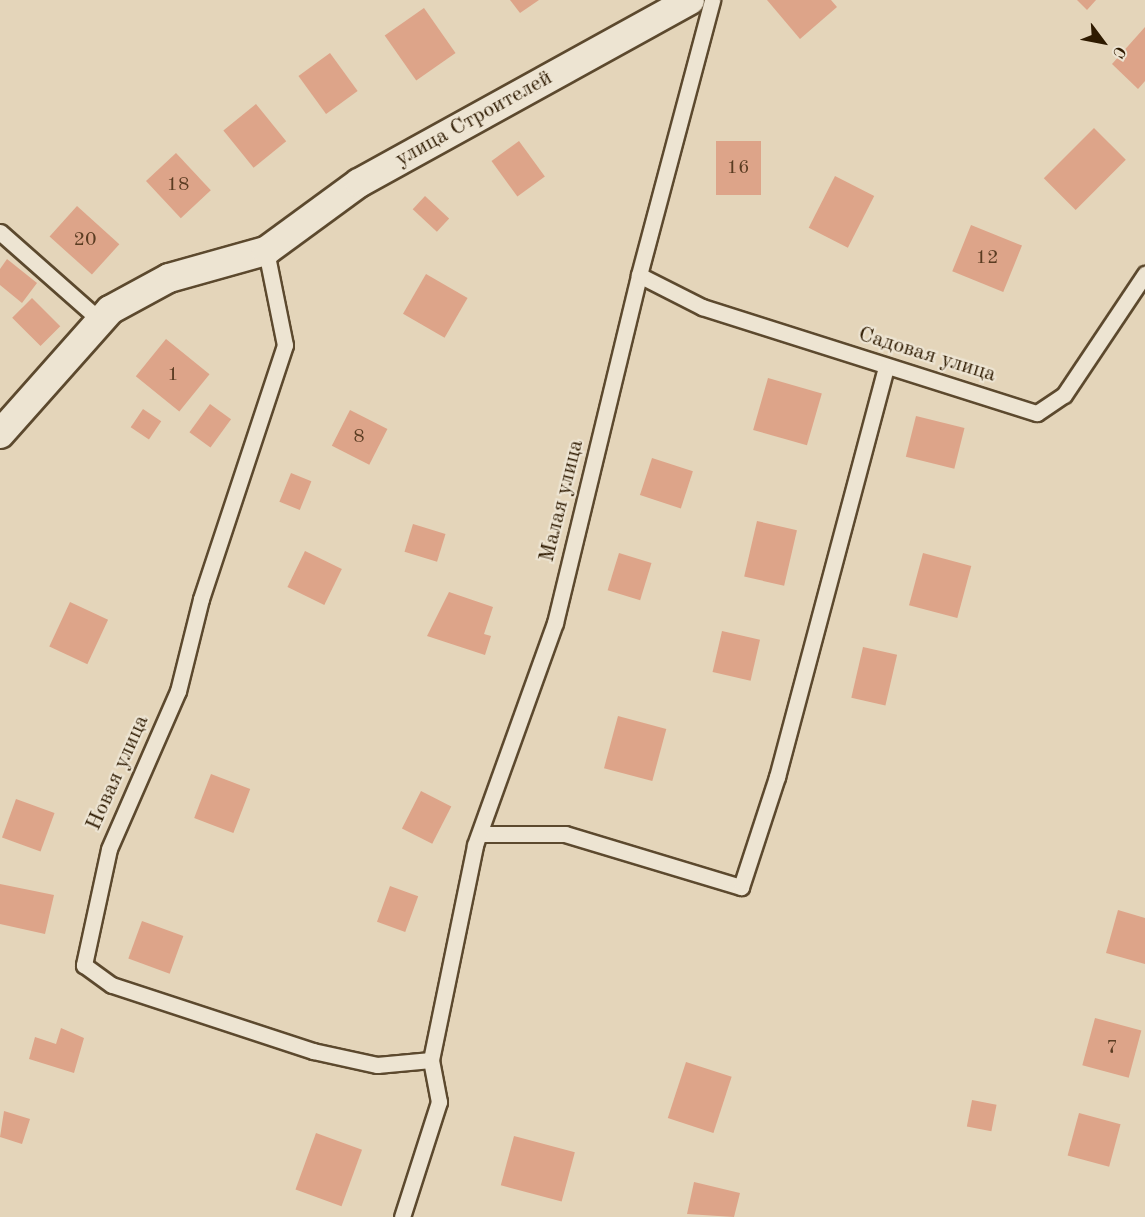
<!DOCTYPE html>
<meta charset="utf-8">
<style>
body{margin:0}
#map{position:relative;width:1145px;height:1217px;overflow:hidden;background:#e4d5ba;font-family:"Old Standard TT",serif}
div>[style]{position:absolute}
.building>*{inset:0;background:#dda489;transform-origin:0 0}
.roads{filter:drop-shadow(2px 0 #5c492e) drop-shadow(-2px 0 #5c492e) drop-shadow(0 2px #5c492e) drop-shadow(0 -2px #5c492e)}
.service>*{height:15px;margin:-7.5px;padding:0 7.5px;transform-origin:7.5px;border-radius:7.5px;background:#ede4d2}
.minor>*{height:28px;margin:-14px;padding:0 14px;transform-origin:14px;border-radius:14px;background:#ede4d2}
span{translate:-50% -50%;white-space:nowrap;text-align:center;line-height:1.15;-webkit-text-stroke:4.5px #ede4d2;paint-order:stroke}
.number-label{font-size:20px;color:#5a3c22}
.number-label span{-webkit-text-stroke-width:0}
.street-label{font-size:22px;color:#2e1a00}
.north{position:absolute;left:1073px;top:12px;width:60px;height:60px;-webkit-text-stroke:4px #ede4d2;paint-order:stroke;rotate:122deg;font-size:16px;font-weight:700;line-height:24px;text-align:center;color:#2e1a00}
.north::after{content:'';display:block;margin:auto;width:21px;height:27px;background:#2e1a00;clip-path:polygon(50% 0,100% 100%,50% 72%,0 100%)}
</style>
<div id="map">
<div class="building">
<div style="clip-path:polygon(510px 0,539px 0,520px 13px)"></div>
<div style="clip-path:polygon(767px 0,831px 0,837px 7px,800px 39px)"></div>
<div style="clip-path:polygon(1077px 0,1096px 0,1087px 10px)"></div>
<div style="left:424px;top:8px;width:55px;height:48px;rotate:55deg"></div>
<div style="clip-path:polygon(1145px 27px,1145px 81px,1138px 89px,1112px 64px)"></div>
<div style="left:330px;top:53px;width:47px;height:39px;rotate:54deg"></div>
<div style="left:256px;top:104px;width:48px;height:42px;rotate:51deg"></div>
<div style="left:1094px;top:128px;width:45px;height:71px;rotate:45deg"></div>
<div style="left:519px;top:141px;width:44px;height:34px;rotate:54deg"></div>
<div style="left:716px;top:141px;width:45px;height:54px"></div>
<div style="left:176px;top:153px;width:51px;height:41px;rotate:47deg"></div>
<div style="left:835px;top:176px;width:44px;height:58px;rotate:27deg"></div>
<div style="left:425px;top:196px;width:33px;height:18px;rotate:43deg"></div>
<div style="left:77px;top:206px;width:57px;height:41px;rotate:42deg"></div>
<div style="left:971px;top:225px;width:55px;height:50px;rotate:22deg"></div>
<div style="clip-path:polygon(7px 259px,37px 283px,22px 303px,0 285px,0 269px)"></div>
<div style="left:426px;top:274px;width:48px;height:46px;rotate:30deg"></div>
<div style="left:32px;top:298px;width:40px;height:28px;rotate:45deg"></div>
<div style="left:166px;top:339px;width:56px;height:48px;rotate:39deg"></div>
<div style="left:768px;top:378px;width:56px;height:54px;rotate:16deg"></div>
<div style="left:210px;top:404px;width:26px;height:35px;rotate:36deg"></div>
<div style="left:143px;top:409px;width:22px;height:22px;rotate:34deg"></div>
<div style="left:350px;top:410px;width:42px;height:40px;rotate:27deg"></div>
<div style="left:916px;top:416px;width:50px;height:42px;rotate:14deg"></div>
<div style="left:652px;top:458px;width:43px;height:39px;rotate:18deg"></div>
<div style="left:291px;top:473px;width:22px;height:31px;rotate:22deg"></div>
<div style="left:757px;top:521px;width:41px;height:57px;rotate:13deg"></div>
<div style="left:413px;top:524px;width:34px;height:29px;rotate:17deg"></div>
<div style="left:305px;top:551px;width:41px;height:40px;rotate:26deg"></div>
<div style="left:619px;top:553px;width:34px;height:39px;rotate:17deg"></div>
<div style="left:923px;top:553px;width:50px;height:54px;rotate:15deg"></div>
<div style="clip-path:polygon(449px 592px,493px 607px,484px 634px,491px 636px,485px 655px,427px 636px)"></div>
<div style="left:70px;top:602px;width:42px;height:49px;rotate:25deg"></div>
<div style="left:722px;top:631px;width:39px;height:42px;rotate:13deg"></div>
<div style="left:863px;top:647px;width:35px;height:52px;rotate:13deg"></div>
<div style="left:618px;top:716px;width:50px;height:54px;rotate:15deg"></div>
<div style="left:211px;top:774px;width:42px;height:47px;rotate:21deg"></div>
<div style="left:421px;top:791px;width:34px;height:42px;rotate:27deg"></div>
<div style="left:16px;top:799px;width:41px;height:41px;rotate:20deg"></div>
<div style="clip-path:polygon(0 884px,54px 895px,45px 934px,0 924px)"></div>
<div style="left:390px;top:886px;width:30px;height:38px;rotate:20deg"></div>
<div style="clip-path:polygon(1118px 910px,1145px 918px,1145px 964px,1106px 953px)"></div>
<div style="left:142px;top:921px;width:44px;height:40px;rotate:20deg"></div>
<div style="left:1095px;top:1018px;width:48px;height:49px;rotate:15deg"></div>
<div style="clip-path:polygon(61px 1028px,84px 1038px,74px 1073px,29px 1059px,35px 1037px,56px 1044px)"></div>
<div style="left:686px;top:1062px;width:48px;height:59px;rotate:18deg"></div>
<div style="left:972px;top:1100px;width:25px;height:27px;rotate:11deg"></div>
<div style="clip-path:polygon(4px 1111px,30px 1119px,22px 1144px,0 1137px)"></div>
<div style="left:1079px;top:1113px;width:43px;height:44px;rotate:15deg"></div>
<div style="left:316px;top:1133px;width:49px;height:60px;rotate:20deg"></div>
<div style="left:514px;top:1136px;width:63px;height:51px;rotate:15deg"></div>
<div style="clip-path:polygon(694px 1182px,740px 1193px,734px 1217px,687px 1214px)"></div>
</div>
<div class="roads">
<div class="service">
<div style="left:0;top:232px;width:135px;rotate:41.4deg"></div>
<div style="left:266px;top:251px;width:96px;rotate:78.6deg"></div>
<div style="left:285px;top:345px;width:268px;rotate:108.3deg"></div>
<div style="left:201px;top:599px;width:95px;rotate:104deg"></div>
<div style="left:178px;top:691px;width:172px;rotate:113.6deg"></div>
<div style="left:109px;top:849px;width:119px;rotate:102.2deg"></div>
<div style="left:84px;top:965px;width:34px;rotate:36deg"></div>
<div style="left:112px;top:985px;width:212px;rotate:18.2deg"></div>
<div style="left:313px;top:1051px;width:66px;rotate:12.3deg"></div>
<div style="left:377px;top:1065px;width:54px;rotate:-5.3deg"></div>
<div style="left:639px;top:275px;width:71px;rotate:26.9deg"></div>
<div style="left:702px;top:307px;width:351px;rotate:17.6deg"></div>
<div style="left:1037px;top:413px;width:32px;rotate:-34deg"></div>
<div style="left:1064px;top:395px;width:146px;rotate:-56.2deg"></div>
<div style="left:480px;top:834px;width:85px"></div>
<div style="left:565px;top:834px;width:184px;rotate:16.8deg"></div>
<div style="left:741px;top:887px;width:116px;rotate:-71.9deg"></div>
<div style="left:777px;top:777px;width:425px;rotate:-75.1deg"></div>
<div style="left:402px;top:1217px;width:121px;rotate:-72.2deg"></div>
<div style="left:439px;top:1102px;width:43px;rotate:-100.8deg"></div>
<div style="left:431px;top:1060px;width:219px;rotate:-78.4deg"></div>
<div style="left:475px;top:845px;width:236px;rotate:-70.2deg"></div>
<div style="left:555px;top:623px;width:358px;rotate:-76.4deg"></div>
<div style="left:639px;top:275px;width:285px;rotate:-75.1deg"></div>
</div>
<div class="minor">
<div style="left:0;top:434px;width:166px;rotate:-48.4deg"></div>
<div style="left:110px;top:310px;width:67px;rotate:-28.5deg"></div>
<div style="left:169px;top:278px;width:101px;rotate:-15.6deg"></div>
<div style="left:266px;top:251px;width:115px;rotate:-36.2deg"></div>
<div style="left:359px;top:183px;width:378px;rotate:-28.9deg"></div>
</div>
</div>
<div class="number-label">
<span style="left:738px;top:168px">16</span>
<span style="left:178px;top:185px">18</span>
<span style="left:85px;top:240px">20</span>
<span style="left:987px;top:258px">12</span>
<span style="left:173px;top:375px">1</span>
<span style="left:359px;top:437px">8</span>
<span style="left:1112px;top:1048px">7</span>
</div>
<div class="street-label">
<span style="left:474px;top:119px;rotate:-29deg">улица Строителей</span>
<span style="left:927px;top:355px;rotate:17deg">Садовая улица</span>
<span style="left:562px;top:501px;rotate:-76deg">Малая улица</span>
<span style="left:118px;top:773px;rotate:-66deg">Новая улица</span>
</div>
<div class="north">С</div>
</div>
